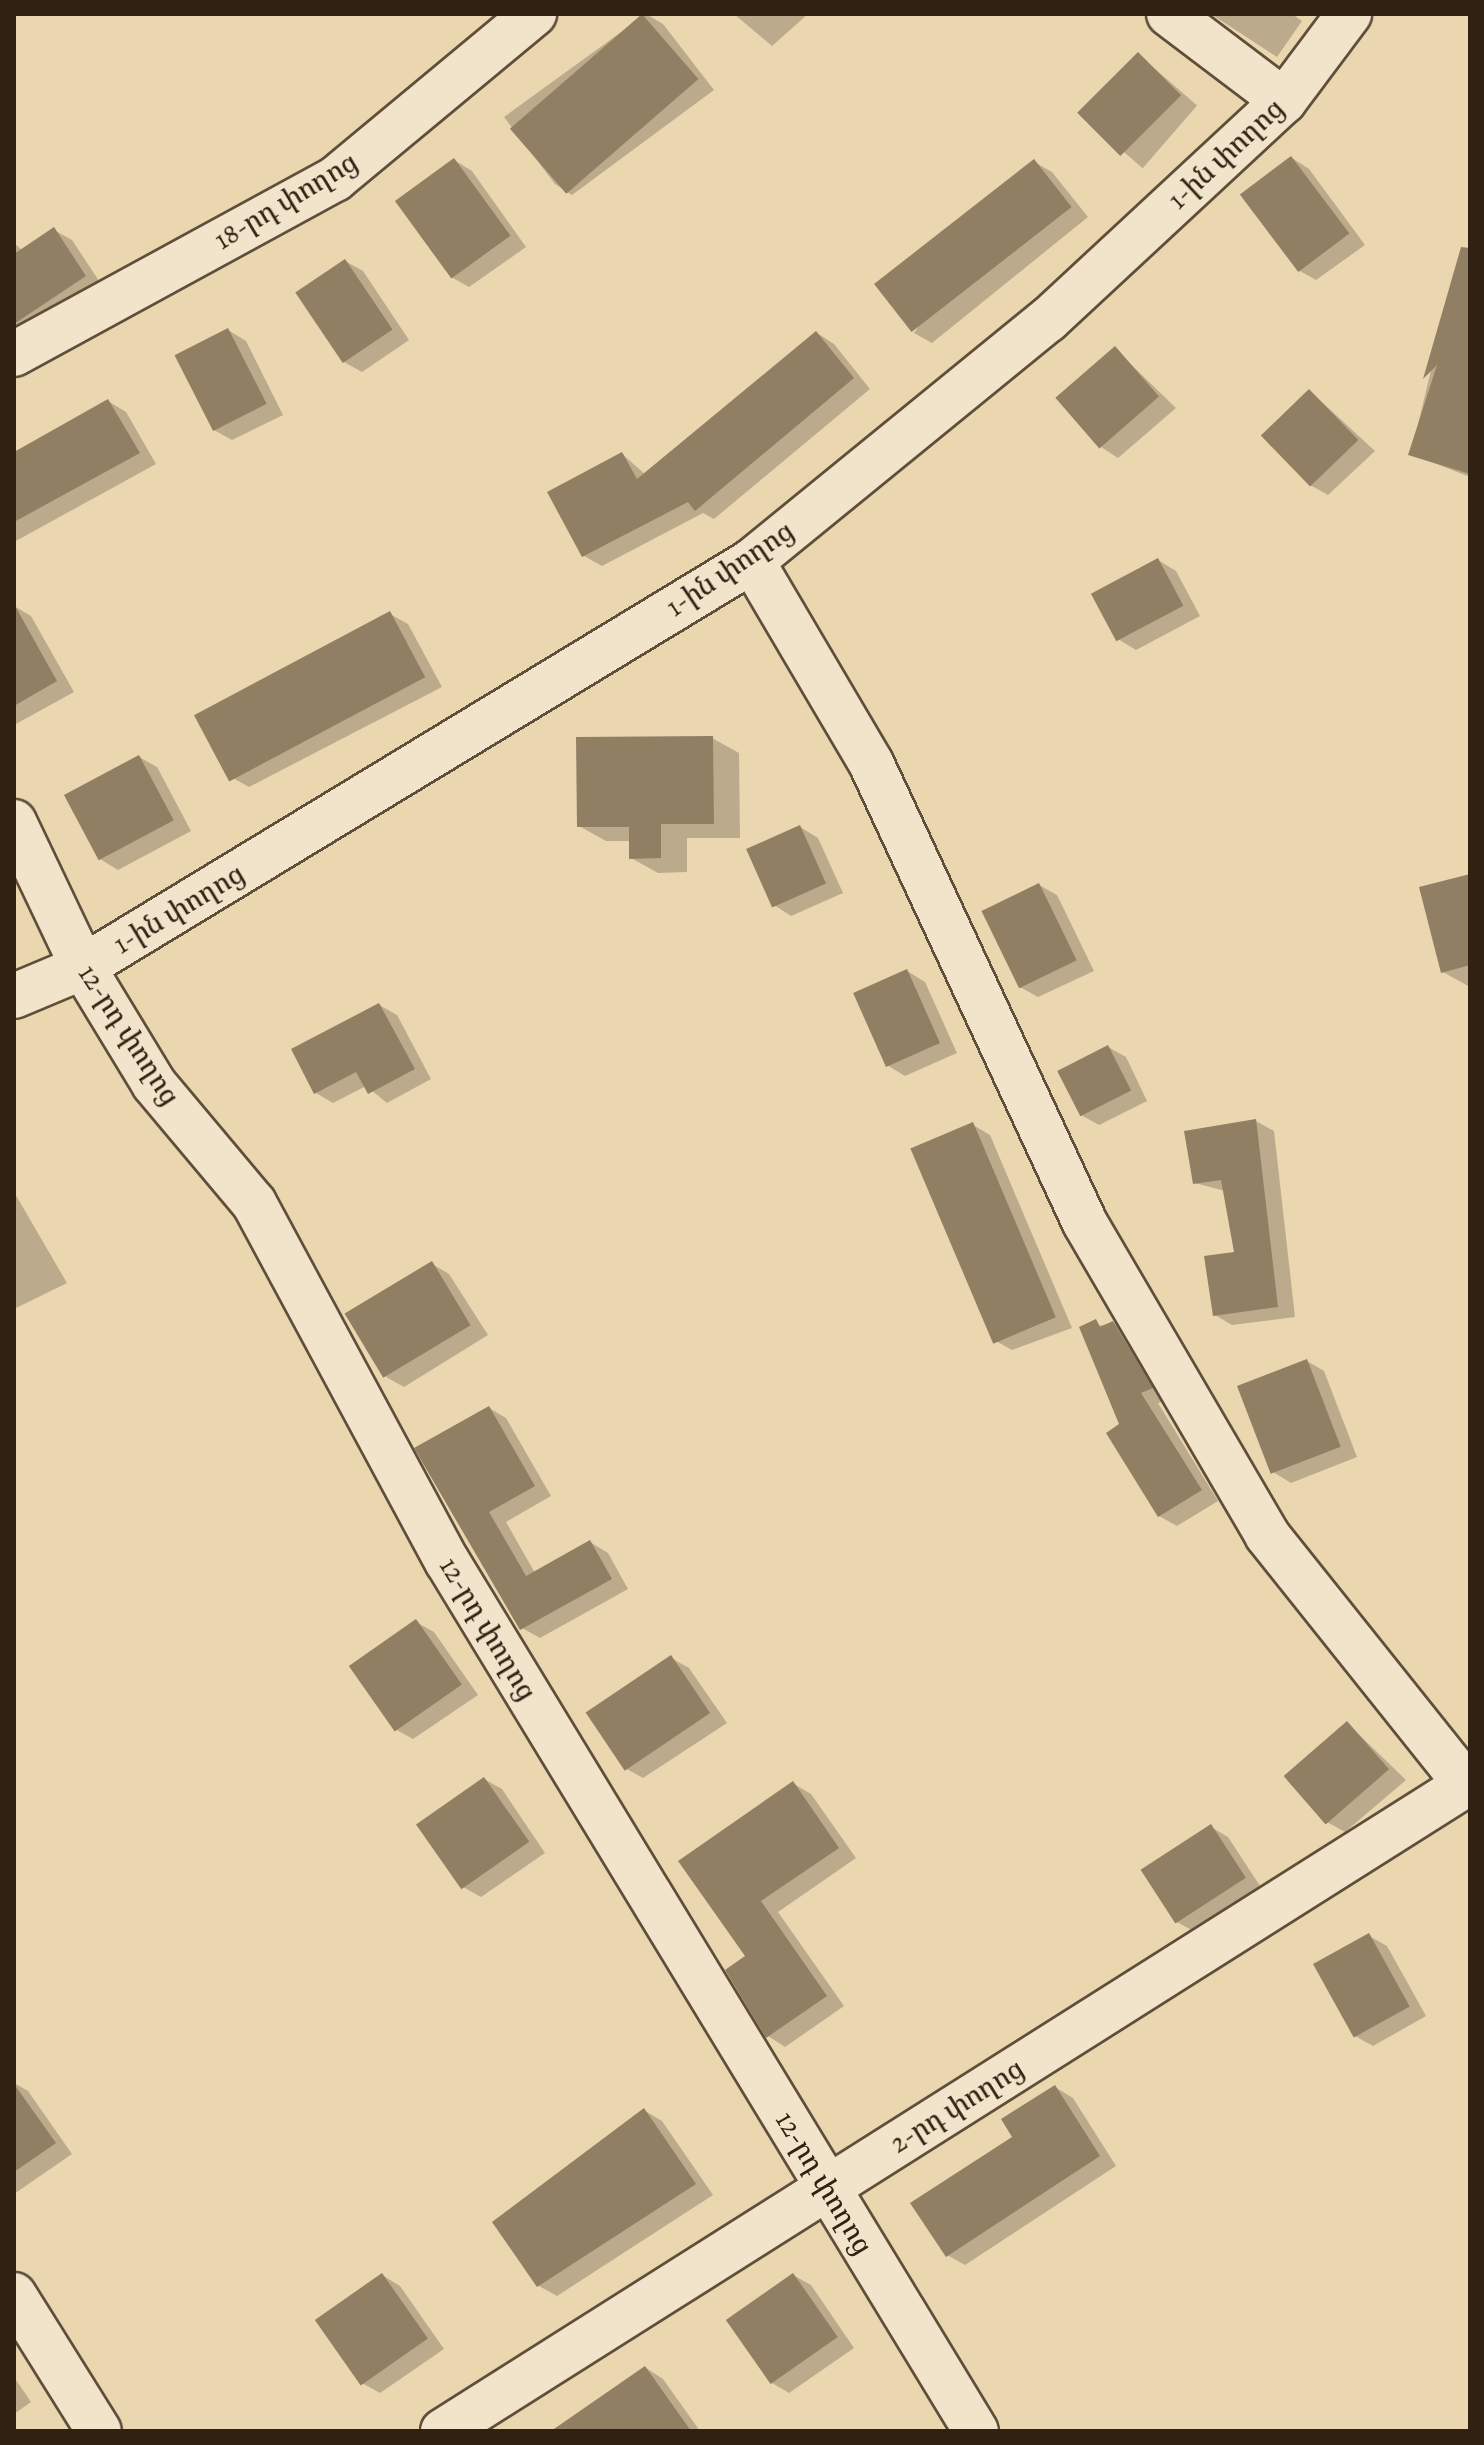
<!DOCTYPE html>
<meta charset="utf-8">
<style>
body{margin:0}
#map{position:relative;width:1484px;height:2445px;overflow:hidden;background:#ead6af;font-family:Alegreya,"Noto Serif Armenian",serif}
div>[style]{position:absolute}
.shadow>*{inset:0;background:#0003;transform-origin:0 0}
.building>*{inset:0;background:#917f64;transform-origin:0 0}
.roads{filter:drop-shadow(2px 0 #5f4e3a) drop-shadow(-2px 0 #5f4e3a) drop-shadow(0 2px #5f4e3a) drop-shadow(0 -2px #5f4e3a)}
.street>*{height:44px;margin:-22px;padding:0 22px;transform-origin:22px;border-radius:22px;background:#f1e4cb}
.secondary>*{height:44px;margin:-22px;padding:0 22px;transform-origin:22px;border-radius:22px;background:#f1e4cb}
span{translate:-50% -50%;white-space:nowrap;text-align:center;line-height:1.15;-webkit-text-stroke:8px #f1e4cb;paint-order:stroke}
.street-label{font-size:28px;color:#312113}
.frame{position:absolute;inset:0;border:16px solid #312113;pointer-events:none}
</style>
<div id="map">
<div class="shadow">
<div style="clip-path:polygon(646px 14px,663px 24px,714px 90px,572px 195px,555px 184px,504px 117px)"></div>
<div style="clip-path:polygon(734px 14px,808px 14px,772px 46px)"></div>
<div style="clip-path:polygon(1211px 14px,1292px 14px,1302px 21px,1277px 57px)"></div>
<div style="left:1139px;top:55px;width:77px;height:83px;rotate:41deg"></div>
<div style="clip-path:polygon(1292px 158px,1309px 169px,1365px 245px,1316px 280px,1298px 270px)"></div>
<div style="clip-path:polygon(454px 160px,472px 171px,526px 247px,469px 287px,451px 277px)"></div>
<div style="clip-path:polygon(1034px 162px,1052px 172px,1088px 217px,932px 343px,914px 333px)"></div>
<div style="clip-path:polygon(54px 230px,72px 240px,103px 287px,14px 339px,14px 243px,23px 251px)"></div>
<div style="clip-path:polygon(345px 261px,363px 271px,409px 340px,362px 372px,344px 362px)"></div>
<div style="clip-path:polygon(1448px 299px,1470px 305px,1470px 477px,1411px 454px)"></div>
<div style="clip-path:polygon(228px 330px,246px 341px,283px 415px,232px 440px,214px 430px)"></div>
<div style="clip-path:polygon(817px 333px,834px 344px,870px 389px,714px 519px,703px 513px,602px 566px,584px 556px,622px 454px,646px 475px)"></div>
<div style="clip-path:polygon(1115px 349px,1176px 408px,1118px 458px,1101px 447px)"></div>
<div style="clip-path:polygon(1310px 391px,1375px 451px,1328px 495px,1310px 485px)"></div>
<div style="clip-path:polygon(108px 401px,126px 412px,156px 464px,14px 542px,14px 455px)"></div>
<div style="clip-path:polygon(1158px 560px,1176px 571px,1200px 616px,1136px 650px,1118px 639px)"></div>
<div style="clip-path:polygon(14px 606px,31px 616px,74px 692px,14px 725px)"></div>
<div style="clip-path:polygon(390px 614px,408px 624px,442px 687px,249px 787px,231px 777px)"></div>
<div style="clip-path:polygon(712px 738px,739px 753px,740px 838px,687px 838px,687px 872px,658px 873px,631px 858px,631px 841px,606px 841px,579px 826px)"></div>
<div style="clip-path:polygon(139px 757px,157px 767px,191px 831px,118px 870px,100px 859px)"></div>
<div style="clip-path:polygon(800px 827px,818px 838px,843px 893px,791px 916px,774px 905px)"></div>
<div style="clip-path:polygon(1470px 876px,1470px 987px,1443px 972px)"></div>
<div style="clip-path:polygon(1039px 885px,1057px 895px,1094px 971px,1038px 997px,1020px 987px)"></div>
<div style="clip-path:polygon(907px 971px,925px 982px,957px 1053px,905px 1076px,887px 1065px)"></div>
<div style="clip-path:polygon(379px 1005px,397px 1015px,431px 1079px,387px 1103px,366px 1086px,333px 1103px,316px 1093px)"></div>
<div style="clip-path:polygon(1108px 1047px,1126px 1057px,1147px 1101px,1099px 1125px,1081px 1115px)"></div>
<div style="clip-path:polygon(1256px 1121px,1274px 1131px,1295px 1317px,1232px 1325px,1215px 1315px,1236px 1253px,1225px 1191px,1195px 1183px)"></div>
<div style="clip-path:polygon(973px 1125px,990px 1135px,1072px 1328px,1012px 1350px,994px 1340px)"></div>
<div style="clip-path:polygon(14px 1192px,67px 1283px,14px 1309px)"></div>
<div style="clip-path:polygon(432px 1264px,449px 1274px,488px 1335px,404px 1387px,386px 1377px)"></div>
<div style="clip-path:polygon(1113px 1323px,1131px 1334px,1169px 1399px,1158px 1403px,1218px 1501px,1177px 1526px,1159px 1516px,1082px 1329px)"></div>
<div style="clip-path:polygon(1307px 1361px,1324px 1371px,1357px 1457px,1291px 1483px,1273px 1472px)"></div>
<div style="clip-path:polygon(489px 1408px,506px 1418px,551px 1496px,506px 1522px,535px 1573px,590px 1542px,608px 1553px,628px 1589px,540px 1638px,522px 1628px,417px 1449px)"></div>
<div style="clip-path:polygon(416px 1622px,434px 1632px,478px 1695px,413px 1739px,395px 1729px)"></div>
<div style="clip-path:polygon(671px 1658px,689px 1668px,727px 1723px,643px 1778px,625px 1768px)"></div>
<div style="clip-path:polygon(1347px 1723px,1406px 1780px,1345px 1832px,1327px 1822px)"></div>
<div style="clip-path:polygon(484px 1779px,502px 1789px,545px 1853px,481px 1897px,463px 1887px)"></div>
<div style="clip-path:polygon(794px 1784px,811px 1794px,856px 1858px,778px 1912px,844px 2006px,785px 2047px,768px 2036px,748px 1957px,681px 1861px)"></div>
<div style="clip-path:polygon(1211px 1827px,1228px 1837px,1262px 1889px,1195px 1932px,1177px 1922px)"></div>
<div style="clip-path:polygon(1369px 1936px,1387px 1946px,1426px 2016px,1373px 2046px,1355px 2036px)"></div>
<div style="clip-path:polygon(14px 2083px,28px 2091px,72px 2154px,14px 2194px)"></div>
<div style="clip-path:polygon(1055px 2087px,1073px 2098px,1116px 2166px,965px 2265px,947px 2255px,1015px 2138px)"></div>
<div style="clip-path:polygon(645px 2111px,662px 2121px,713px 2195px,557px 2296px,539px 2286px)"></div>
<div style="clip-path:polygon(382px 2275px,400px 2286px,444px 2349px,380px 2393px,362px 2383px)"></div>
<div style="clip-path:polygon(793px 2275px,811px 2285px,854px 2348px,789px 2393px,772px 2383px)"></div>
<div style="clip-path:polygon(646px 2368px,663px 2379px,700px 2431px,593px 2431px)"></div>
<div style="clip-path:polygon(14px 2377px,31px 2402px,14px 2414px)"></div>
</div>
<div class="building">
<div style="left:642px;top:14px;width:86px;height:175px;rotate:49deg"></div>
<div style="left:1138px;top:52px;width:61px;height:86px;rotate:45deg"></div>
<div style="left:1291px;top:156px;width:97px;height:64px;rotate:53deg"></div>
<div style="left:454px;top:158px;width:96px;height:73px;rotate:54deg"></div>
<div style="left:1034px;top:159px;width:61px;height:203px;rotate:52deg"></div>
<div style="clip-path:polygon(54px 227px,86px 276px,14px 324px,14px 254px)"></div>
<div style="clip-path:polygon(1461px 247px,1470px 248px,1470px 474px,1408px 455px,1437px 365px,1423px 379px)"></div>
<div style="left:345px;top:259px;width:85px;height:60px;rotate:56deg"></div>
<div style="left:228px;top:328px;width:85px;height:60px;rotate:63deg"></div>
<div style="clip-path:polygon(816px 331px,854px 378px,695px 511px,688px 502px,582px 557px,547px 492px,622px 452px,637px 479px)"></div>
<div style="left:1115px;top:346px;width:67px;height:79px;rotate:49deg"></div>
<div style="left:1309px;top:389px;width:71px;height:67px;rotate:46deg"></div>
<div style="clip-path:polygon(108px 399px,140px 453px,14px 522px,14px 452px)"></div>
<div style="left:1158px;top:558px;width:54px;height:76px;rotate:62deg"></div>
<div style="clip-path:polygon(14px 604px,57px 681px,14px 706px)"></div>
<div style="left:390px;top:611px;width:75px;height:222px;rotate:62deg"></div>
<div style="clip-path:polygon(713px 736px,714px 824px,661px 824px,661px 858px,629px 859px,629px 827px,577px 827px,576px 737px)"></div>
<div style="left:139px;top:755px;width:74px;height:85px;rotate:62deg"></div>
<div style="left:800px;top:825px;width:64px;height:59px;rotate:66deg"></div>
<div style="clip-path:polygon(1470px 874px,1470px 965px,1441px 973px,1419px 887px)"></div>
<div style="left:1039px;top:883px;width:86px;height:64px;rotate:64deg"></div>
<div style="left:907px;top:969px;width:81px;height:59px;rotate:66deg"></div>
<div style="clip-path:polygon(379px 1003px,415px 1069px,368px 1094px,356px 1072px,314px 1094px,291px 1049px)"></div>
<div style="left:1108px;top:1045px;width:51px;height:57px;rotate:63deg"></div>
<div style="clip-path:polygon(1256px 1119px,1278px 1307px,1213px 1316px,1204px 1256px,1234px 1252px,1221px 1180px,1193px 1184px,1184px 1131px)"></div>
<div style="left:973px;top:1122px;width:212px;height:68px;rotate:67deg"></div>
<div style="left:432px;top:1261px;width:75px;height:102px;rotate:59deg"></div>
<div style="clip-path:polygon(1096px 1319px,1100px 1327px,1113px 1321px,1153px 1388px,1141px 1393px,1202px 1490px,1158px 1517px,1106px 1433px,1119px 1424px,1079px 1327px)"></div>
<div style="left:1307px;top:1359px;width:94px;height:75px;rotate:69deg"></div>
<div style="clip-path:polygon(489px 1406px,535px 1486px,489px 1512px,526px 1576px,590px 1540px,612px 1579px,520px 1630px,414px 1448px)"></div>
<div style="left:416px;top:1619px;width:80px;height:82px;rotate:55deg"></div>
<div style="left:671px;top:1655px;width:70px;height:103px;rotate:56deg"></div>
<div style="left:1347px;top:1721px;width:64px;height:84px;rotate:49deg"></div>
<div style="left:484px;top:1777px;width:79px;height:83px;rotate:55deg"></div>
<div style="clip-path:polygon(793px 1781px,839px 1848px,761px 1901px,827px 1996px,766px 2038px,725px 1970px,745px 1956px,678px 1861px)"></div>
<div style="left:1211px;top:1824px;width:64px;height:84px;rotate:57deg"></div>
<div style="left:1369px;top:1933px;width:84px;height:64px;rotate:61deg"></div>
<div style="clip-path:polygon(14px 2084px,56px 2143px,14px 2172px)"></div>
<div style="clip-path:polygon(1055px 2085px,1100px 2156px,946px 2257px,910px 2203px,1012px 2137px,1001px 2119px)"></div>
<div style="clip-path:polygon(644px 2108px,696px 2184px,537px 2287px,492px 2222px)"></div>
<div style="left:382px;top:2273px;width:80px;height:82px;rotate:55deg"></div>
<div style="left:793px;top:2273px;width:78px;height:82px;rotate:55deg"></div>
<div style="clip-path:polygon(645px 2366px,691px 2431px,551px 2431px)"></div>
</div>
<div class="roads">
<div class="street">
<div style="left:1169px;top:14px;width:144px;rotate:37.1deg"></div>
<div style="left:14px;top:354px;width:366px;rotate:-28.6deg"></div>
<div style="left:335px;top:179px;width:259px;rotate:-39.7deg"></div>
<div style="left:752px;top:561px;width:234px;rotate:59.5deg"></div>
<div style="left:871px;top:763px;width:507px;rotate:65.05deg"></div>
<div style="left:1085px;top:1223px;width:361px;rotate:59.7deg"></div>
<div style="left:1267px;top:1535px;width:319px;rotate:51.4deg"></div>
<div style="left:14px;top:822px;width:161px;rotate:64.6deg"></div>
<div style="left:83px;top:967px;width:137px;rotate:58.7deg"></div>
<div style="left:154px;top:1084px;width:155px;rotate:50deg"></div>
<div style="left:254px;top:1203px;width:407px;rotate:61.7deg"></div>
<div style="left:447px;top:1561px;width:1018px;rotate:58.7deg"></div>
<div style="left:443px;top:2431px;width:1215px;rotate:-32.29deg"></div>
</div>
<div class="secondary">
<div style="left:14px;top:996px;width:75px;rotate:-22.8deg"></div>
<div style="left:83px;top:967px;width:783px;rotate:-31.25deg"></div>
<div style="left:752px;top:561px;width:382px;rotate:-39.2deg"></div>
<div style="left:1048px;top:320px;width:322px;rotate:-42.9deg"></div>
<div style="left:1284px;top:101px;width:109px;rotate:-53.2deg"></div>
<div style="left:14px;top:2295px;width:160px;rotate:58deg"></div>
</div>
</div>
<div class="street-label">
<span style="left:1226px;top:154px;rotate:-43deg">1-ին փողոց</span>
<span style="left:286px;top:201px;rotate:-31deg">18-րդ փողոց</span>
<span style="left:730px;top:569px;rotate:-34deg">1-ին փողոց</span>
<span style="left:179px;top:909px;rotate:-31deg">1-ին փողոց</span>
<span style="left:129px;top:1035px;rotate:57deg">12-րդ փողոց</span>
<span style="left:488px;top:1629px;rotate:59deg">12-րդ փողոց</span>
<span style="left:957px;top:2106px;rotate:-32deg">2-րդ փողոց</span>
<span style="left:824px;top:2183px;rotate:59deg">12-րդ փողոց</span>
</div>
<div class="frame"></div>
</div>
